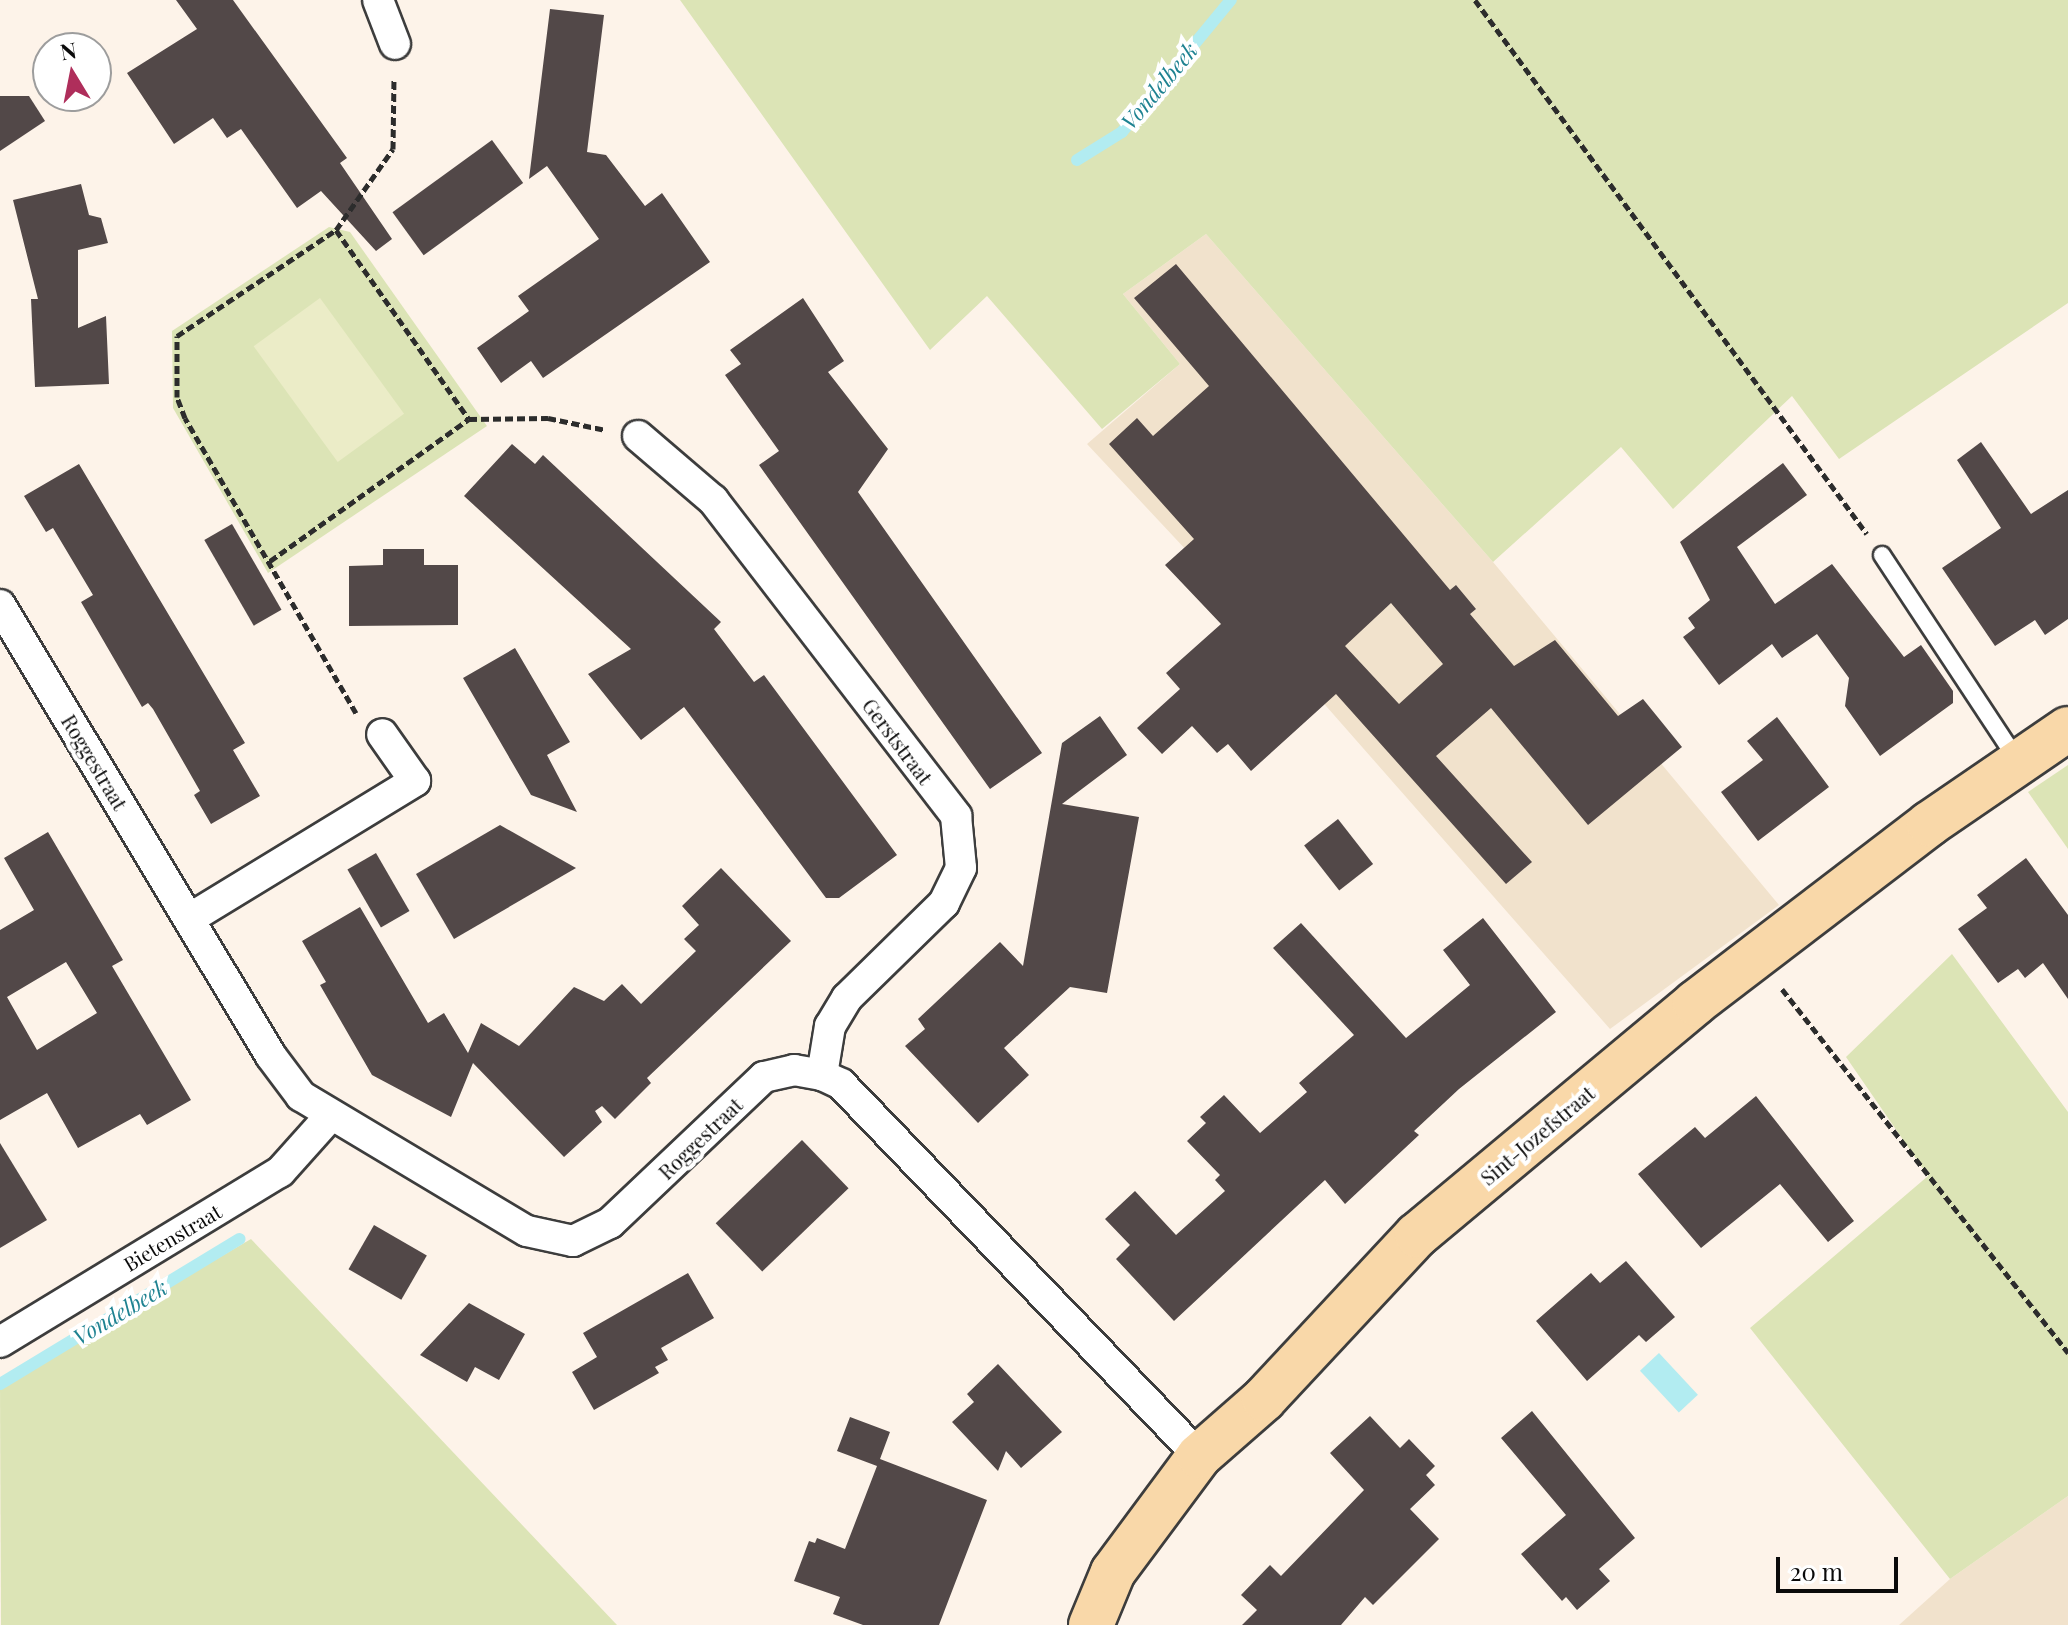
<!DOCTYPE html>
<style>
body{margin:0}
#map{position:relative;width:2068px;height:1625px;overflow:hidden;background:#fdf3e9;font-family:"Playfair Display",serif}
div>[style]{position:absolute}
.farmland>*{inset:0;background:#f1e2cc}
.green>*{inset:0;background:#dce4b6}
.pitch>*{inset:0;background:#ebecc7;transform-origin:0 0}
.water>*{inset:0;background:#b2ecf1;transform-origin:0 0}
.stream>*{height:12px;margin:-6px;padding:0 6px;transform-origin:6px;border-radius:6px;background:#b2ecf1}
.building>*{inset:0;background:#524848;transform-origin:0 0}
.path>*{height:5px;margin-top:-2.5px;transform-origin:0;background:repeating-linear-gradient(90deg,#2c2c2c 0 8px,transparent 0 12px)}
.roads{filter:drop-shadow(2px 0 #3d3d3d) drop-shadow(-2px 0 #3d3d3d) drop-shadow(0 2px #3d3d3d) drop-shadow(0 -2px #3d3d3d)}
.lane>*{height:16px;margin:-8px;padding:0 8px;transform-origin:8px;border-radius:8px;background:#fff}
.street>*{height:30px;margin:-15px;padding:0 15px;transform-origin:15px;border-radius:15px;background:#fff}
.secondary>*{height:44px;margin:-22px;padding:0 22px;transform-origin:22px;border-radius:22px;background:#f9d8a9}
span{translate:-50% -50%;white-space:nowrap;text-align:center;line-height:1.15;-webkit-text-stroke:8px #fff;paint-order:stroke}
.street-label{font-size:20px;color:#0a0a0a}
.water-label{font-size:22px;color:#1e8291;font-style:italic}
.north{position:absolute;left:32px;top:32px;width:80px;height:80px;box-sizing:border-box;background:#fff;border:2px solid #9d9d9d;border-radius:50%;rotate:350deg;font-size:22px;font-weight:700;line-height:32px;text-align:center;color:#0a0a0a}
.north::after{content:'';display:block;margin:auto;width:28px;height:36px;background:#af2e5b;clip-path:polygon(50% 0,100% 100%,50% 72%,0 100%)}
.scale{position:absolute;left:1776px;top:1557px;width:122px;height:36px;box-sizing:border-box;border:4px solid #0a0a0a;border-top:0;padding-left:10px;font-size:24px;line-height:28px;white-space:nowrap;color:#0a0a0a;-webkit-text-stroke:6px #fff;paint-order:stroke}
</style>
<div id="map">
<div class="farmland">
<div style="clip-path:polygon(1206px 234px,1493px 562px,1779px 905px,1610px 1029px,1232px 599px,1087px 444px,1180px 364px,1123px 294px)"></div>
<div style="clip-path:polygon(2068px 1496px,2068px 1625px,1899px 1625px,1950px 1579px)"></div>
</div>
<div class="green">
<div style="clip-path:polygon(680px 0,2068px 0,2068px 303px,1839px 459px,1792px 396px,1673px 509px,1621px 447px,1493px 562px,1206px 234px,1123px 294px,1180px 364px,1102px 429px,987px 296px,930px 350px)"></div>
<div style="clip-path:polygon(329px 227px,350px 232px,487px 426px,268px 573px,173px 408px,172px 331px)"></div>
<div style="clip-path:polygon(2068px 765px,2068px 849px,2028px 792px)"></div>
<div style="clip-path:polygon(1952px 954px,2068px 1112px,2068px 1496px,1950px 1579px,1750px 1328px,1928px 1176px,1846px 1057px)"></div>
<div style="clip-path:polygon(251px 1239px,617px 1625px,1px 1625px,0 1385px)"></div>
</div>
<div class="pitch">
<div style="left:320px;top:298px;width:143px;height:82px;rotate:54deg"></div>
</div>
<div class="water">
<div style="left:1659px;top:1353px;width:57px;height:26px;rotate:47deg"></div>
</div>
<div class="stream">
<div style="left:1077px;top:160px;width:53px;rotate:-31.9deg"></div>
<div style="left:1122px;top:132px;width:171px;rotate:-50.5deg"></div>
<div style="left:0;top:1384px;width:280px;rotate:-31.2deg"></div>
</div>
<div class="building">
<div style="clip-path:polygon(176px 0,233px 0,347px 158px,340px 163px,392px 239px,376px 251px,321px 191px,297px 208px,241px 129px,227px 138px,213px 118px,174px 144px,127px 73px,197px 29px)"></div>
<div style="clip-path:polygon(550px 9px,604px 15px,587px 152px,606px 155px,645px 206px,662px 193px,710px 262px,543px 378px,531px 361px,501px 383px,477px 348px,529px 311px,518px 296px,599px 239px,547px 166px,529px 179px)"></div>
<div style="clip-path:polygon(0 96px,29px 96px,45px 121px,0 151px)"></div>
<div style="left:492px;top:140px;width:53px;height:123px;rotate:54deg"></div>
<div style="clip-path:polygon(81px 184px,89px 215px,101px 218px,108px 243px,78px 250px,78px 328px,106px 316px,109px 384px,35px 387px,31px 299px,38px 299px,13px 200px)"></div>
<div style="clip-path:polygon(evenodd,1176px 264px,1450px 590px,1456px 585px,1476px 609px,1470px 614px,1514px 666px,1555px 640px,1618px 716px,1643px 699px,1682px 747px,1588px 825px,1491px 708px,1436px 756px,1532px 862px,1506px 884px,1336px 694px,1251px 771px,1228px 744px,1217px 753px,1192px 726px,1162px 754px,1137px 728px,1180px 689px,1166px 673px,1221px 624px,1165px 565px,1194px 539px,1109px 444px,1137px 418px,1153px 436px,1209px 386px,1134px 298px,1176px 264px,1391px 603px,1443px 664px,1399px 704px,1345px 646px,1391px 603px)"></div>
<div style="clip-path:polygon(803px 298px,844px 361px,828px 372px,888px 449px,858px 492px,1042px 753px,990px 789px,759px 465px,779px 451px,725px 375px,741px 364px,730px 350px)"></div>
<div style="clip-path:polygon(1981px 442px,2031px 514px,2068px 490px,2068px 619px,2045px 635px,2035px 620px,1995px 646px,1942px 568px,2001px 528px,1957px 460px)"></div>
<div style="clip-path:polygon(512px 444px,535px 464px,543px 455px,721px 622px,714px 629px,754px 682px,764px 675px,897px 855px,839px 898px,826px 898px,684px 707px,641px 740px,588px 674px,631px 649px,464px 496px)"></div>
<div style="clip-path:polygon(1783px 463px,1807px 495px,1737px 547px,1775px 604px,1832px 564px,1904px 657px,1921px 645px,1953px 691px,1953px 703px,1880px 756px,1845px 706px,1849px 678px,1817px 634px,1782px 658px,1772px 644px,1719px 685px,1683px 637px,1695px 628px,1688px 618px,1710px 600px,1680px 542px)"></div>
<div style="clip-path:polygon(79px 464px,245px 743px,233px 750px,260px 796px,211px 824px,194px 795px,200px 791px,153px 709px,148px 703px,142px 707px,81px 602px,93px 595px,53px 528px,46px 532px,24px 496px)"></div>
<div style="left:232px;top:524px;width:99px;height:32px;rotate:60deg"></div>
<div style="clip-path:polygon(383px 549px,424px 549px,424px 565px,458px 565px,458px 625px,349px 626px,349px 566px,383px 565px)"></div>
<div style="clip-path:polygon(515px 648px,570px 742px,547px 755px,577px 812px,531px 795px,463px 678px)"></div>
<div style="clip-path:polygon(1100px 716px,1127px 755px,1062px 804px,1139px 817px,1107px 993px,1070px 987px,1004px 1048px,1029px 1075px,978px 1123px,905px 1046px,925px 1029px,918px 1019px,1000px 942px,1023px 966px,1062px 743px)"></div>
<div style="clip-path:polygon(1777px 717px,1829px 787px,1758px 841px,1721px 792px,1763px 760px,1747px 741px)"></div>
<div style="left:1338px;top:819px;width:57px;height:43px;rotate:52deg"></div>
<div style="clip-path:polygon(500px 825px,576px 868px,454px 939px,416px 874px)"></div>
<div style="clip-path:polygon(evenodd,48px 832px,123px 960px,112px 966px,191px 1100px,147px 1125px,140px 1114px,78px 1148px,47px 1093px,0 1120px,0 930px,34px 910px,4px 858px,48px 832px,66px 962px,97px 1013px,37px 1050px,7px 997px,66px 962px)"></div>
<div style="left:376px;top:853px;width:67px;height:33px;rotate:60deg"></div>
<div style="clip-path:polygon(2026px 858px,2068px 915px,2068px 999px,2043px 963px,2025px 978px,2018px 969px,1998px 983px,1958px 929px,1987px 908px,1977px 895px)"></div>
<div style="clip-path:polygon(721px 868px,791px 941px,647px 1078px,651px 1083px,615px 1119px,602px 1106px,595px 1111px,602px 1122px,564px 1157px,473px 1063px,451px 1117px,372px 1075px,320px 985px,326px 982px,302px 941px,360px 907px,428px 1023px,444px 1013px,468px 1053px,481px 1023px,519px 1046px,574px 987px,604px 1001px,622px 984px,641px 1004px,696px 951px,684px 939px,699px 925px,682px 906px)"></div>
<div style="clip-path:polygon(1483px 918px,1556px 1012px,1459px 1089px,1414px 1131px,1419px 1135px,1345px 1204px,1325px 1180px,1174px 1321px,1116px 1259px,1130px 1245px,1105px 1219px,1135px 1191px,1176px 1235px,1225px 1191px,1215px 1180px,1220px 1175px,1187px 1141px,1206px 1123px,1200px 1117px,1224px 1095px,1260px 1133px,1307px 1092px,1299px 1083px,1354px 1035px,1273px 948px,1301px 923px,1406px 1038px,1470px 985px,1443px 950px)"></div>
<div style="clip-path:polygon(1756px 1096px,1854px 1221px,1828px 1242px,1780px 1184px,1701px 1248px,1638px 1174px,1695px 1127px,1705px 1138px)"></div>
<div style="left:802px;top:1140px;width:67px;height:120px;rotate:46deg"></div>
<div style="clip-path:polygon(0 1143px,47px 1220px,0 1248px)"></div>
<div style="left:374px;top:1225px;width:61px;height:51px;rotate:30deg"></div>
<div style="clip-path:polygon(1626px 1261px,1675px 1317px,1646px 1342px,1639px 1335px,1587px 1381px,1536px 1321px,1591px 1273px,1600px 1283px)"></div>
<div style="clip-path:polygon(688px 1273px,714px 1318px,661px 1348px,668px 1360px,655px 1367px,659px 1373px,594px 1410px,572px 1372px,597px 1357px,583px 1333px)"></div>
<div style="clip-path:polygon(469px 1303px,525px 1334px,499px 1380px,475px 1367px,467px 1382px,420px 1355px)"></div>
<div style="clip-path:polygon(998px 1364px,1062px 1432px,1021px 1468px,1006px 1451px,998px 1471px,952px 1422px,974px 1402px,967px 1394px)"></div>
<div style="clip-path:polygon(1532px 1411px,1635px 1538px,1599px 1569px,1610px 1581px,1577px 1610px,1566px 1597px,1562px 1601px,1521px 1554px,1566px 1515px,1501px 1438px)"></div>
<div style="clip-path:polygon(1370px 1416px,1400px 1448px,1409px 1439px,1435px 1466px,1426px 1475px,1435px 1485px,1410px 1509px,1439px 1539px,1373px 1605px,1365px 1597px,1341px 1625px,1242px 1625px,1257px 1610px,1241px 1595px,1270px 1565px,1281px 1576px,1364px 1490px,1330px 1453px)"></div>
<div style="clip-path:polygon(850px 1417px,890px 1432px,880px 1459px,987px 1500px,939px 1625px,863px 1625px,833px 1614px,840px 1597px,794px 1581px,809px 1541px,815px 1543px,817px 1538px,845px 1549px,877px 1466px,837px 1451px)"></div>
</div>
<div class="path">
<div style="left:1475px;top:0;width:662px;rotate:53.72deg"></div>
<div style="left:336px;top:230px;width:231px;rotate:54.9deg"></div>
<div style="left:270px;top:561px;width:244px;rotate:-35.5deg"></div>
<div style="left:469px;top:419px;width:79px;rotate:-0.7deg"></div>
<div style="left:548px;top:418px;width:59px;rotate:11.7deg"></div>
<div style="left:356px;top:713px;width:341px;rotate:-120.1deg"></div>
<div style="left:185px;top:418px;width:22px;rotate:-111deg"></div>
<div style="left:177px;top:397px;width:61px;rotate:-90deg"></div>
<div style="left:177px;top:336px;width:191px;rotate:-33.7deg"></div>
<div style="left:336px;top:230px;width:99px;rotate:-54.9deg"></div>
<div style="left:393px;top:149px;width:71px;rotate:-89.2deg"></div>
<div style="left:1782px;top:989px;width:463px;rotate:51.8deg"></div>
</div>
<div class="roads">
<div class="lane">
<div style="left:1882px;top:555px;width:247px;rotate:56.6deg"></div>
</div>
<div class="street">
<div style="left:378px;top:0;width:47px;rotate:68.9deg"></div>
<div style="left:638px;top:436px;width:99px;rotate:40.5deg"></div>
<div style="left:713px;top:500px;width:399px;rotate:52.4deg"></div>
<div style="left:956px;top:816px;width:52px;rotate:84.5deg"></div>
<div style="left:961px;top:868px;width:39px;rotate:116deg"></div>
<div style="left:944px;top:903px;width:136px;rotate:135.6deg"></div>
<div style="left:847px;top:998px;width:33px;rotate:121deg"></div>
<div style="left:830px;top:1026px;width:50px;rotate:99.3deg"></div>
<div style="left:0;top:605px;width:526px;rotate:59deg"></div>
<div style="left:271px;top:1056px;width:50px;rotate:53.1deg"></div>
<div style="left:301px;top:1096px;width:263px;rotate:30.9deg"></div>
<div style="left:527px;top:1231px;width:47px;rotate:12.3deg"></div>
<div style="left:573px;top:1241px;width:41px;rotate:-25.9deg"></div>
<div style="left:610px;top:1223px;width:212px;rotate:-43.5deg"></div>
<div style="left:764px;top:1077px;width:31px;rotate:-13deg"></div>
<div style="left:794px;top:1070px;width:28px;rotate:10deg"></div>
<div style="left:822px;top:1075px;width:21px;rotate:25deg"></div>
<div style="left:841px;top:1084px;width:516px;rotate:46.1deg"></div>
<div style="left:189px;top:919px;width:265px;rotate:-31.4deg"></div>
<div style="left:415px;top:781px;width:57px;rotate:-125.1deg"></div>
<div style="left:0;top:1342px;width:328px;rotate:-31.3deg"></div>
<div style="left:280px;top:1172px;width:75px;rotate:-48.2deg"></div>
</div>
<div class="secondary">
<div style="left:1091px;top:1625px;width:57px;rotate:-67.5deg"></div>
<div style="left:1113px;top:1572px;width:144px;rotate:-53.4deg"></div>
<div style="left:1199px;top:1456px;width:86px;rotate:-41.2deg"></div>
<div style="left:1264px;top:1399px;width:224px;rotate:-47deg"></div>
<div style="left:1417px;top:1235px;width:362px;rotate:-39.8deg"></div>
<div style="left:1695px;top:1003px;width:295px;rotate:-37.4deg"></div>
<div style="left:1929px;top:824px;width:168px;rotate:-34.4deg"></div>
</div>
</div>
<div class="street-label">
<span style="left:898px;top:741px;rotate:53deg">Gerststraat</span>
<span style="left:95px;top:762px;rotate:59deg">Roggestraat</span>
<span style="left:1537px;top:1135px;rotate:-40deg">Sint-Jozefstraat</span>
<span style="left:700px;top:1138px;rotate:-44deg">Roggestraat</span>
<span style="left:172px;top:1237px;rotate:-31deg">Bietenstraat</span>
</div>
<div class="water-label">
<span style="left:1159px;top:86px;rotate:-50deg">Vondelbeek</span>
<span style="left:120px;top:1312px;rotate:-31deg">Vondelbeek</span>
</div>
<div class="north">N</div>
<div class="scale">20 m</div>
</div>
